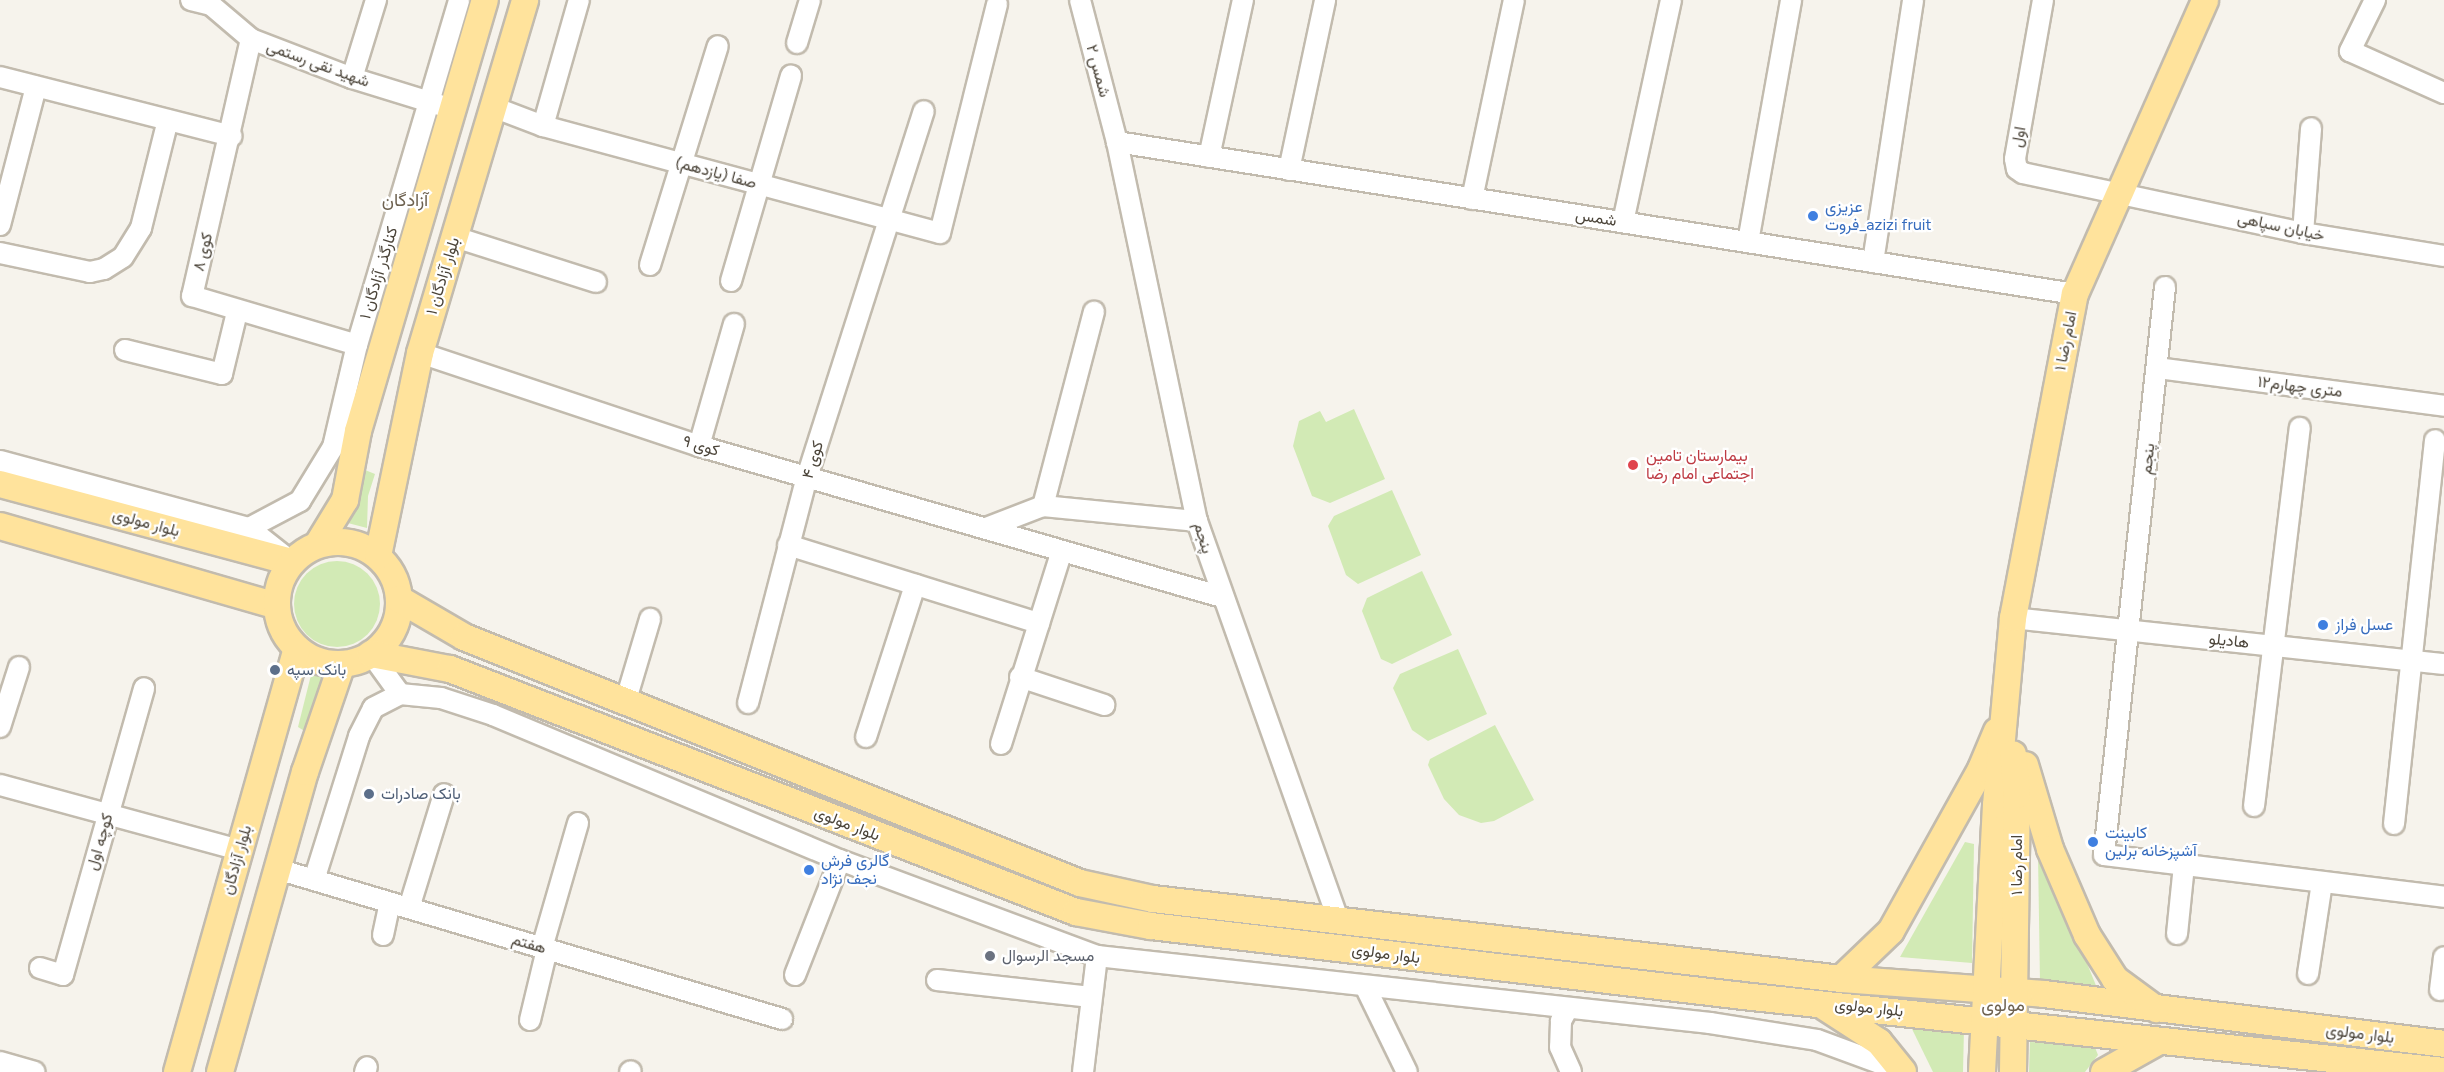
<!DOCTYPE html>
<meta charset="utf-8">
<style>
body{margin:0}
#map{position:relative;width:2444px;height:1072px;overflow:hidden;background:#f6f3ec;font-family:Figtree,Vazirmatn,sans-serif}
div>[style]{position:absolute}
.green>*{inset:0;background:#d2eab5}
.round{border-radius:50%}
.roads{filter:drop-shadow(2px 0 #c2bbae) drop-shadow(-2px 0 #c2bbae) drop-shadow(0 2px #c2bbae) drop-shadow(0 -2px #c2bbae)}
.minor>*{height:20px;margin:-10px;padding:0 10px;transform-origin:10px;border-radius:10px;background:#fff}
.major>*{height:26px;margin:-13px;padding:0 13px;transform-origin:13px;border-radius:13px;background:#ffe39c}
.major>.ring{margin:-13px;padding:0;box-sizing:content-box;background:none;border:26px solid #ffe39c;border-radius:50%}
.dots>*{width:16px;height:16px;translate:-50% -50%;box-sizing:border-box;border:3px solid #fff;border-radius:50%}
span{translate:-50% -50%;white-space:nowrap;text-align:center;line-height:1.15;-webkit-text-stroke:4.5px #fff;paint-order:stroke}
.street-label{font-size:16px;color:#4b4439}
.shop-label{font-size:16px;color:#366cbe}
.left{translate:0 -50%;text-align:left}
.health-label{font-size:16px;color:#be3a42}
.service-label{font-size:16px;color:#4e5e75}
.worship-label{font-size:16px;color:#5b616d}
.neighbourhood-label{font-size:18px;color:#6e6250}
</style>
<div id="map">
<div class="green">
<div style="clip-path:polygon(1354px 409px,1385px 479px,1330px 503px,1312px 496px,1293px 446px,1299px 421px,1320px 411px,1326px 422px)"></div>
<div style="clip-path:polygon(365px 470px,375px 474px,368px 496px,367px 528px,344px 522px,359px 493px)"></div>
<div style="clip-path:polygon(1392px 490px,1421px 555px,1358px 584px,1346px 575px,1328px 526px,1334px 516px)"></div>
<div class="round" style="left:294px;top:561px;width:86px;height:86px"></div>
<div style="clip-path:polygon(1422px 571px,1452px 635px,1392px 664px,1381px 659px,1362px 611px,1367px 598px)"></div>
<div style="clip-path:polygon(1458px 649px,1487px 714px,1428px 741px,1412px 730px,1393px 688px,1400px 674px)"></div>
<div style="clip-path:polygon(312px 671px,328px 674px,306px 732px,298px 727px)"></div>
<div style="clip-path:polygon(1495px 725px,1534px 800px,1494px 821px,1481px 823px,1459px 815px,1444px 799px,1428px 765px,1430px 759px)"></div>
<div style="clip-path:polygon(1965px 842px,1974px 844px,1972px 963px,1900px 957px)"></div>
<div style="clip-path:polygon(2038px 855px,2043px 855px,2097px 988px,2040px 982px)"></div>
<div style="clip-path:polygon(1912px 1029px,1964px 1029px,1963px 1072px,1933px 1072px)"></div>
<div style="clip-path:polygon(2030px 1042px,2094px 1045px,2098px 1055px,2085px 1072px,2029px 1072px)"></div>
</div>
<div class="roads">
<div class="minor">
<div style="left:191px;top:0;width:21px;rotate:14deg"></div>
<div style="left:211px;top:5px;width:52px;rotate:40.4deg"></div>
<div style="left:251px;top:39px;width:108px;rotate:21.1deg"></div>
<div style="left:352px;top:78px;width:95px;rotate:17.1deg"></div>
<div style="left:1080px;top:0;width:147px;rotate:75.4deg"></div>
<div style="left:1117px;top:142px;width:387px;rotate:78.1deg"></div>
<div style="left:1197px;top:521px;width:422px;rotate:70.5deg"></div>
<div style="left:2043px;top:0;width:161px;rotate:100deg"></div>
<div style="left:2015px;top:159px;width:10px;rotate:79deg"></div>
<div style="left:2017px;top:169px;width:7px;rotate:34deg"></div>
<div style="left:2023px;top:173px;width:286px;rotate:12.1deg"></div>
<div style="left:2303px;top:233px;width:143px;rotate:9.3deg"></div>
<div style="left:2375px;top:0;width:57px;rotate:116.1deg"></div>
<div style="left:2350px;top:51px;width:103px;rotate:24.1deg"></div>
<div style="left:251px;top:39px;width:264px;rotate:102.9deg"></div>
<div style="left:192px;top:296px;width:172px;rotate:16.5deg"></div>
<div style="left:797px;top:43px;width:45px;rotate:-73.2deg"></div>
<div style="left:0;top:77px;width:239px;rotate:14.3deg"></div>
<div style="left:352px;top:78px;width:82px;rotate:-72.9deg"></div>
<div style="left:493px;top:107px;width:53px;rotate:20.8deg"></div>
<div style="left:543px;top:126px;width:411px;rotate:15.1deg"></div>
<div style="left:940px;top:233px;width:236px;rotate:-76deg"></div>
<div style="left:543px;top:126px;width:131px;rotate:-74.1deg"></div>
<div style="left:1117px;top:142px;width:970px;rotate:9.02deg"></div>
<div style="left:1209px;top:157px;width:161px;rotate:-77.8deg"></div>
<div style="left:1289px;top:170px;width:174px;rotate:-78deg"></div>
<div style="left:1472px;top:199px;width:203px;rotate:-78.1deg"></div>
<div style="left:1623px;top:222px;width:227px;rotate:-77.8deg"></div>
<div style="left:0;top:225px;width:143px;rotate:-75.4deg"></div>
<div style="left:2303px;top:233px;width:105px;rotate:-85.6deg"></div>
<div style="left:455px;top:237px;width:148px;rotate:17.7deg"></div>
<div style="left:1748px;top:242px;width:246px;rotate:-79.9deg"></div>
<div style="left:0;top:253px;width:92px;rotate:11.9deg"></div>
<div style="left:90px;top:272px;width:14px;rotate:-12deg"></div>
<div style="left:104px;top:269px;width:22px;rotate:-32deg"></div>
<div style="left:123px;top:257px;width:34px;rotate:-58deg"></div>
<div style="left:141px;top:228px;width:111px;rotate:-76deg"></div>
<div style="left:1873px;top:262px;width:265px;rotate:-81.3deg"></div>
<div style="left:650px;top:265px;width:229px;rotate:-72.8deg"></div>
<div style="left:731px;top:281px;width:214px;rotate:-73.7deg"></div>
<div style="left:2165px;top:287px;width:571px;rotate:96.13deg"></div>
<div style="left:2104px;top:855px;width:343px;rotate:7deg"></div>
<div style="left:125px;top:350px;width:100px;rotate:13.9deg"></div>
<div style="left:222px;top:374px;width:64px;rotate:-76.4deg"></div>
<div style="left:420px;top:353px;width:294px;rotate:18.4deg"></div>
<div style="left:699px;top:446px;width:544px;rotate:16.1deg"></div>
<div style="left:2157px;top:368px;width:290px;rotate:7.5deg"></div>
<div style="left:699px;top:446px;width:127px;rotate:-74deg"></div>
<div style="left:0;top:461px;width:258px;rotate:15.1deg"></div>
<div style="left:249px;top:528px;width:58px;rotate:-27.9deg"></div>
<div style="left:300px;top:501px;width:63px;rotate:-58.6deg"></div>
<div style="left:333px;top:447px;width:105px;rotate:-76.8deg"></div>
<div style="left:357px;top:345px;width:360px;rotate:-73.5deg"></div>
<div style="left:1043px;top:506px;width:201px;rotate:-75.3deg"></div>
<div style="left:249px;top:528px;width:48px;rotate:38.3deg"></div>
<div style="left:986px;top:528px;width:61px;rotate:-21.1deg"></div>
<div style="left:1043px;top:506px;width:155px;rotate:5.6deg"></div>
<div style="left:788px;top:545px;width:263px;rotate:17.3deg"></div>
<div style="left:2013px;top:618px;width:433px;rotate:6.1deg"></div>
<div style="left:371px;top:654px;width:49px;rotate:54.1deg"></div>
<div style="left:1020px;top:677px;width:89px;rotate:18.4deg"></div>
<div style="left:625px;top:703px;width:88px;rotate:-73.4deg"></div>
<div style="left:748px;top:703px;width:234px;rotate:-75.4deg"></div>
<div style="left:807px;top:477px;width:384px;rotate:-72.3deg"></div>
<div style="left:0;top:727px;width:63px;rotate:-72.4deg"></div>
<div style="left:866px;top:737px;width:160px;rotate:-72.1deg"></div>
<div style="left:1001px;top:744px;width:202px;rotate:-72.5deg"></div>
<div style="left:0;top:785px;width:249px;rotate:15.2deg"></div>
<div style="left:2254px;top:806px;width:381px;rotate:-83.1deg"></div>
<div style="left:2394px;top:824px;width:386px;rotate:-83.9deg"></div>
<div style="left:277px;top:869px;width:527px;rotate:16.54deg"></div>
<div style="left:314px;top:880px;width:151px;rotate:-72.6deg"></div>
<div style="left:359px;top:736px;width:31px;rotate:-63deg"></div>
<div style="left:373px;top:708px;width:30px;rotate:-27deg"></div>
<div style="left:400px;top:694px;width:41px;rotate:5.6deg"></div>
<div style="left:441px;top:698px;width:55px;rotate:18.1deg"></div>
<div style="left:493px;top:715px;width:376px;rotate:22.7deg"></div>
<div style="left:840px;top:860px;width:274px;rotate:20.5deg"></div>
<div style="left:1097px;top:956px;width:617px;rotate:6.24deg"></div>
<div style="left:1710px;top:1023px;width:108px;rotate:9deg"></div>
<div style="left:1817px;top:1040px;width:69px;rotate:20.3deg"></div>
<div style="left:1882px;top:1064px;width:14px;rotate:36deg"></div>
<div style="left:409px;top:908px;width:119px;rotate:-72.9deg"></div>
<div style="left:2177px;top:934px;width:69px;rotate:-84.2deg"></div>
<div style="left:383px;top:935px;width:33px;rotate:-78deg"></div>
<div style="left:542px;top:948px;width:130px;rotate:-73.9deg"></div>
<div style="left:40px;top:968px;width:24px;rotate:17deg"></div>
<div style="left:63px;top:975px;width:298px;rotate:-74.2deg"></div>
<div style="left:2308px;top:974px;width:93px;rotate:-81.3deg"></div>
<div style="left:795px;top:975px;width:123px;rotate:-68.6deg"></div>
<div style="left:937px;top:980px;width:155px;rotate:6.3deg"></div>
<div style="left:1366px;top:988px;width:93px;rotate:64deg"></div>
<div style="left:2440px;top:990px;width:33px;rotate:-83deg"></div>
<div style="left:1567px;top:1010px;width:13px;rotate:119deg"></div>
<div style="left:1561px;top:1021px;width:26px;rotate:92deg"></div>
<div style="left:1560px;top:1047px;width:27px;rotate:66deg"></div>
<div style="left:530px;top:1020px;width:73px;rotate:-76.5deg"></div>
<div style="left:0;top:1062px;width:36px;rotate:16deg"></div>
<div style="left:365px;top:1072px;width:5px;rotate:-68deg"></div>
<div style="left:630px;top:1072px;width:1px;rotate:-45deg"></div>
<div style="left:1083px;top:1072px;width:117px;rotate:-83.1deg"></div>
</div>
<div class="major">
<div style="left:0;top:484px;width:302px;rotate:15deg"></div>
<div style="left:0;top:526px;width:288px;rotate:16.1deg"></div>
<div class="ring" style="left:277px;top:542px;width:96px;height:96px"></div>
<div style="left:318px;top:544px;width:52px;rotate:-58.5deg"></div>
<div style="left:345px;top:500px;width:70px;rotate:-79.3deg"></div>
<div style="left:358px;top:431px;width:449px;rotate:-73.6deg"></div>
<div style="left:378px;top:556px;width:207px;rotate:-78.3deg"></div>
<div style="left:420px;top:353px;width:368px;rotate:-73.4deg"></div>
<div style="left:399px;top:599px;width:75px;rotate:30.3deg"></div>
<div style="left:464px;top:637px;width:663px;rotate:21.77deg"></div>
<div style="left:1080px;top:883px;width:75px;rotate:12.4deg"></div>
<div style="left:1153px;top:899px;width:693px;rotate:6.63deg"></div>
<div style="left:1841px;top:979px;width:204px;rotate:4.2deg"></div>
<div style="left:2044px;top:994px;width:403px;rotate:7.1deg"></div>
<div style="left:371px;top:654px;width:80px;rotate:10.8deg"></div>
<div style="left:450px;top:669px;width:672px;rotate:21.22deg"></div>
<div style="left:1076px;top:912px;width:76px;rotate:10.6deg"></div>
<div style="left:1151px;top:926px;width:596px;rotate:6.74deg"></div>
<div style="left:1743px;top:996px;width:705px;rotate:6.11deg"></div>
<div style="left:2025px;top:765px;width:88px;rotate:73.4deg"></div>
<div style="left:2050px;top:849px;width:94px;rotate:66.7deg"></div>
<div style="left:2087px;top:935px;width:52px;rotate:57.5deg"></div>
<div style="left:2115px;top:979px;width:51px;rotate:36.2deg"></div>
<div style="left:1841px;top:979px;width:69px;rotate:-43.8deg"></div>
<div style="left:1891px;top:931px;width:185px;rotate:-60.9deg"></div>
<div style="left:1981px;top:769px;width:41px;rotate:-67.2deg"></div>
<div style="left:1825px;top:1007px;width:64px;rotate:32.9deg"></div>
<div style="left:1879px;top:1042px;width:38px;rotate:51deg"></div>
<div style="left:177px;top:1072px;width:440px;rotate:-74.2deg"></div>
<div style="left:220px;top:1072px;width:312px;rotate:-74.2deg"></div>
<div style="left:305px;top:772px;width:114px;rotate:-71.1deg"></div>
<div style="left:1982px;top:1072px;width:267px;rotate:-87deg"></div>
<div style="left:1996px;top:805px;width:188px;rotate:-84.8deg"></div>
<div style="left:2013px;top:618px;width:330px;rotate:-79.2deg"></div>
<div style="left:2075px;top:294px;width:321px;rotate:-66.1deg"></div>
<div style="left:2013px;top:1072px;width:277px;rotate:-89.2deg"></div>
<div style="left:2017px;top:795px;width:41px;rotate:-95.6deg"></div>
<div style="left:2104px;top:1072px;width:63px;rotate:-29.4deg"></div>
</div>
</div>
<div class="dots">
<div style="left:1813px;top:216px;background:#3f7fe0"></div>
<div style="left:1633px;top:465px;background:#e0444e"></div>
<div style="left:2323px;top:625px;background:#3f7fe0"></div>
<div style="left:275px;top:670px;background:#5c6f8a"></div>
<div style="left:369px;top:794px;background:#5c6f8a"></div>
<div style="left:2093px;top:842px;background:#3f7fe0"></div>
<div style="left:809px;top:870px;background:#3f7fe0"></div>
<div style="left:990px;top:956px;background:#6b7280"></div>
</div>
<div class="street-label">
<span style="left:318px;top:64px;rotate:20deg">شهید نقی رستمی</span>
<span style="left:1098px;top:71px;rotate:75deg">شمس ۲</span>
<span style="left:2019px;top:137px;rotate:-80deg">اول</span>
<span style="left:716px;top:173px;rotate:15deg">صفا (یازدهم)</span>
<span style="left:1596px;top:218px;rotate:9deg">شمس</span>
<span style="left:2281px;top:227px;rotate:12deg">خیابان سپاهی</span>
<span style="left:203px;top:252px;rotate:-76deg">کوی ۸</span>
<span style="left:379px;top:273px;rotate:-73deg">کنارگذر آزادگان ۱</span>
<span style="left:443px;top:276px;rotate:-73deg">بلوار آزادگان ۱</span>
<span style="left:2066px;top:341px;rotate:-79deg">امام رضا ۱</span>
<span style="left:2300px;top:387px;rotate:7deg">۱۲متری چهارم</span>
<span style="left:701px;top:446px;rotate:17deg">کوی ۹</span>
<span style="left:2148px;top:459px;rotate:-84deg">پنجم</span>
<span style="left:813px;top:460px;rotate:-73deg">کوی ۴</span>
<span style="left:146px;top:523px;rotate:15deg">بلوار مولوی</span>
<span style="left:1203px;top:538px;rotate:73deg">پنجم</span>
<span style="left:2229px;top:641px;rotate:6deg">هادیلو</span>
<span style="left:847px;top:824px;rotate:21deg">بلوار مولوی</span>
<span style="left:100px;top:842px;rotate:-74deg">کوچه اول</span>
<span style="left:237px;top:860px;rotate:-74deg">بلوار آزادگان</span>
<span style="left:2017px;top:865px;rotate:-90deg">امام رضا ۱</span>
<span style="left:529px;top:944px;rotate:16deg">هفتم</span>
<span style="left:1386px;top:954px;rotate:7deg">بلوار مولوی</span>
<span style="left:1869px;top:1008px;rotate:6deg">بلوار مولوی</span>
<span style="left:2360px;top:1034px;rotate:7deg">بلوار مولوی</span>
</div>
<div class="shop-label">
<span class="left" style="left:1825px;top:216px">عزیزی<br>فروت_azizi fruit</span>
<span class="left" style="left:2335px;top:625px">عسل فراز</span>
<span class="left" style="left:2105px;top:842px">کابینت<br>آشپزخانه برلین</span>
<span class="left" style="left:821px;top:870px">گالری فرش<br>نجف نژاد</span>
</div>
<div class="health-label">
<span class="left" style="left:1646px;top:465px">بیمارستان تامین<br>اجتماعی امام رضا</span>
</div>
<div class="service-label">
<span class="left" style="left:287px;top:670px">بانک سپه</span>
<span class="left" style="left:381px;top:794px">بانک صادرات</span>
</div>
<div class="worship-label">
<span class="left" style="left:1002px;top:956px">مسجد الرسوال</span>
</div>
<div class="neighbourhood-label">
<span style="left:405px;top:200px">آزادگان</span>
<span style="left:2003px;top:1005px">مولوی</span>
</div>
</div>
